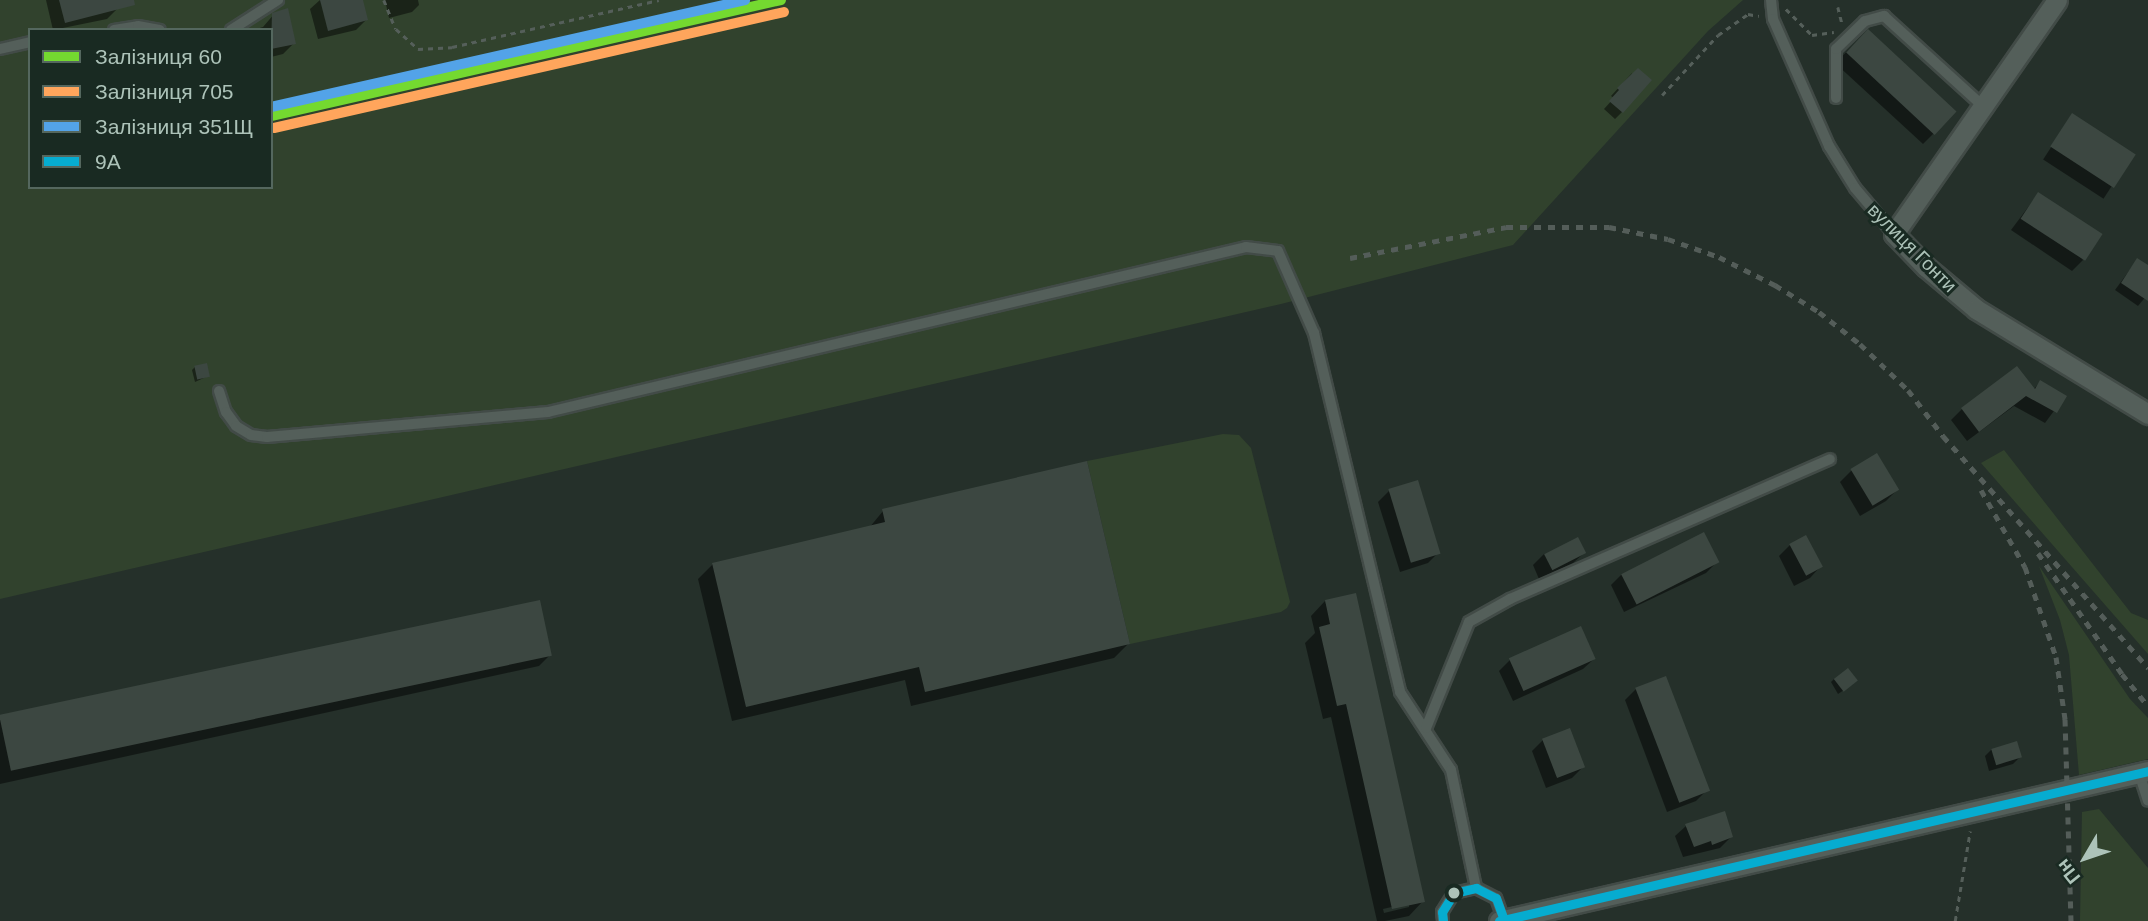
<!DOCTYPE html>
<meta charset="utf-8">
<style>
body{margin:0}
#map{position:relative;width:2148px;height:921px;overflow:hidden;background:#25302a;font-family:Arial,sans-serif}
div>[style]{position:absolute}
.green>*{inset:0;background:#31422d}
.shadow>*{inset:0;background:#0007;transform-origin:0 0}
.building>*{inset:0;background:#3c4741;transform-origin:0 0}
.path>*{height:2.5px;margin-top:-1.25px;transform-origin:0;background:repeating-linear-gradient(90deg,#555f5a 0 5px,transparent 0 10px)}
.roads{filter:drop-shadow(2px 0 #424b47) drop-shadow(-2px 0 #424b47) drop-shadow(0 2px #424b47) drop-shadow(0 -2px #424b47)}
.service>*{height:10px;margin:-5px;padding:0 5px;transform-origin:5px;border-radius:5px;background:#545f5a}
.minor>*{height:19px;margin:-9.5px;padding:0 9.5px;transform-origin:9.5px;border-radius:9.5px;background:#545f5a}
.rail>*{height:5px;margin-top:-2.5px;transform-origin:0;background:repeating-linear-gradient(90deg,#545d59 0 7px,transparent 0 14px)}
.bus-1>*{height:9px;margin:-4.5px;padding:0 4.5px;transform-origin:4.5px;border-radius:4.5px;background:#06acd0}
.rail-1>*{height:10px;margin:-5px;padding:0 5px;transform-origin:5px;border-radius:5px;background:#74d930}
.rail-2>*{height:10px;margin:-5px;padding:0 5px;transform-origin:5px;border-radius:5px;background:#ffa55c}
.rail-3>*{height:10px;margin:-5px;padding:0 5px;transform-origin:5px;border-radius:5px;background:#53a3e8}
.dots>*{width:19px;height:19px;translate:-50% -50%;box-sizing:border-box;border:4px solid #192a22;border-radius:50%}
span{translate:-50% -50%;white-space:nowrap;text-align:center;line-height:1.15;-webkit-text-stroke:6px #192a22;paint-order:stroke}
.street-label{font-size:19px;color:#adc3b9}
.legend{position:absolute;left:28px;top:28px;width:245px;height:161px;box-sizing:border-box;background:#192a22;border:2px solid #54675e;margin:0;padding:9px 12px;list-style:none;font-size:21px;color:#adc3b9}
.legend li{display:flex;align-items:center;gap:14px;height:35px}
.legend b{width:35px;border:2px solid #54675e}
.north{position:absolute;left:2050px;top:823px;width:70px;height:70px;-webkit-text-stroke:5px #192a22;paint-order:stroke;rotate:231deg;font-size:19px;font-weight:700;line-height:28px;text-align:center;color:#adc3b9}
.north::after{content:'';display:block;margin:auto;width:24px;height:32px;background:#adc3b9;clip-path:polygon(50% 0,100% 100%,50% 72%,0 100%)}
</style>
<div id="map">
<div class="green">
<div style="clip-path:polygon(evenodd,0 0,1743px 0,1708px 31px,1513px 245px,1281px 304px,0 599px,0 0,30px 30px,271px 30px,271px 187px,30px 187px,30px 30px)"></div>
<div style="clip-path:polygon(1223px 434px,1239px 435px,1251px 448px,1290px 602px,1287px 608px,1281px 612px,1130px 644px,1087px 461px)"></div>
<div style="clip-path:polygon(2004px 450px,2131px 613px,2148px 620px,2148px 654px,1981px 463px)"></div>
<div style="clip-path:polygon(2039px 566px,2130px 699px,2148px 718px,2148px 759px,2079px 775px,2069px 655px,2060px 620px)"></div>
<div style="clip-path:polygon(2099px 809px,2148px 868px,2148px 921px,2080px 921px,2082px 812px)"></div>
</div>
<div class="shadow">
<div style="clip-path:polygon(46px 0,116px 0,118px 8px,107px 19px,53px 30px)"></div>
<div style="clip-path:polygon(320px 0,361px 0,366px 20px,356px 30px,318px 39px,310px 9px)"></div>
<div style="clip-path:polygon(385px 0,418px 0,419px 5px,412px 12px,389px 18px)"></div>
<div style="clip-path:polygon(275px 13px,294px 43px,283px 54px,271px 57px,271px 30px,253px 30px,263px 27px)"></div>
<div style="clip-path:polygon(1868px 31px,1934px 133px,1923px 144px,1835px 63px)"></div>
<div style="clip-path:polygon(1632px 73px,1622px 112px,1615px 119px,1604px 109px,1614px 98px,1611px 96px)"></div>
<div style="left:2072px;top:115px;width:72px;height:53px;rotate:33deg"></div>
<div style="clip-path:polygon(2038px 194px,2083px 260px,2072px 271px,2011px 230px)"></div>
<div style="clip-path:polygon(2137px 260px,2148px 268px,2148px 294px,2138px 306px,2115px 290px)"></div>
<div style="clip-path:polygon(195px 367px,208px 376px,195px 382px,192px 370px)"></div>
<div style="clip-path:polygon(2040px 382px,2065px 396px,2045px 423px,2014px 406px,1967px 441px,1951px 420px,1962px 409px,2033px 390px)"></div>
<div style="clip-path:polygon(1877px 456px,1897px 490px,1886px 501px,1860px 516px,1840px 482px,1851px 471px)"></div>
<div style="clip-path:polygon(1389px 491px,1439px 552px,1428px 563px,1400px 572px,1378px 502px)"></div>
<div style="clip-path:polygon(883px 511px,1128px 644px,1114px 658px,911px 706px,905px 680px,732px 721px,698px 579px,713px 564px,869px 528px)"></div>
<div style="clip-path:polygon(1805px 537px,1820px 567px,1810px 578px,1794px 586px,1779px 556px,1790px 545px)"></div>
<div style="clip-path:polygon(1584px 553px,1573px 563px,1539px 579px,1533px 565px,1544px 554px)"></div>
<div style="clip-path:polygon(1717px 562px,1706px 573px,1624px 612px,1611px 585px,1622px 574px)"></div>
<div style="clip-path:polygon(evenodd,1325px 601px,1423px 901px,1409px 916px,1385px 921px,1377px 921px,1331px 717px,1323px 719px,1305px 643px,1315px 633px,1311px 616px,1325px 601px,1409px 903px,1409px 907px,1384px 913px,1383px 909px,1409px 903px)"></div>
<div style="clip-path:polygon(550px 655px,539px 666px,0 784px,0 719px)"></div>
<div style="clip-path:polygon(1594px 659px,1583px 669px,1513px 701px,1499px 671px,1510px 660px)"></div>
<div style="clip-path:polygon(1665px 678px,1707px 790px,1696px 801px,1667px 812px,1625px 700px,1636px 689px)"></div>
<div style="clip-path:polygon(1834px 679px,1853px 684px,1838px 694px,1831px 682px)"></div>
<div style="clip-path:polygon(1543px 740px,1583px 767px,1572px 778px,1546px 788px,1532px 751px)"></div>
<div style="clip-path:polygon(1992px 749px,2020px 757px,2013px 764px,1989px 771px,1985px 756px)"></div>
<div style="clip-path:polygon(1686px 826px,1731px 837px,1720px 848px,1683px 857px,1675px 836px)"></div>
</div>
<div class="building">
<div style="clip-path:polygon(59px 0,134px 0,135px 5px,65px 23px)"></div>
<div style="clip-path:polygon(320px 0,363px 0,368px 20px,328px 31px)"></div>
<div style="clip-path:polygon(288px 8px,296px 44px,271px 49px,272px 13px)"></div>
<div style="left:1868px;top:29px;width:121px;height:32px;rotate:43deg"></div>
<div style="clip-path:polygon(1638px 68px,1652px 80px,1623px 113px,1609px 101px,1619px 90px,1617px 88px)"></div>
<div style="left:2072px;top:113px;width:76px;height:40px;rotate:33deg"></div>
<div style="left:2038px;top:192px;width:77px;height:32px;rotate:33deg"></div>
<div style="clip-path:polygon(2137px 258px,2148px 265px,2148px 301px,2121px 283px)"></div>
<div style="left:207px;top:363px;width:14px;height:13px;rotate:78deg"></div>
<div style="clip-path:polygon(2017px 366px,2035px 389px,2040px 380px,2067px 396px,2057px 413px,2026px 396px,1979px 432px,1961px 408px)"></div>
<div style="left:1877px;top:453px;width:43px;height:31px;rotate:59deg"></div>
<div style="clip-path:polygon(1087px 461px,1130px 644px,925px 692px,919px 667px,746px 707px,712px 563px,885px 522px,882px 509px)"></div>
<div style="left:1418px;top:480px;width:77px;height:31px;rotate:73deg"></div>
<div style="left:1704px;top:532px;width:34px;height:93px;rotate:63deg"></div>
<div style="left:1806px;top:535px;width:36px;height:19px;rotate:62deg"></div>
<div style="left:1578px;top:537px;width:18px;height:38px;rotate:63deg"></div>
<div style="clip-path:polygon(1356px 593px,1425px 902px,1392px 909px,1346px 704px,1337px 706px,1319px 627px,1330px 624px,1325px 600px)"></div>
<div style="left:540px;top:600px;width:57px;height:553px;rotate:78deg"></div>
<div style="left:1581px;top:626px;width:36px;height:79px;rotate:66deg"></div>
<div style="left:1848px;top:668px;width:16px;height:18px;rotate:52deg"></div>
<div style="left:1666px;top:676px;width:123px;height:33px;rotate:69deg"></div>
<div style="left:1570px;top:728px;width:42px;height:30px;rotate:69deg"></div>
<div style="left:2017px;top:741px;width:17px;height:27px;rotate:73deg"></div>
<div style="clip-path:polygon(1725px 811px,1733px 837px,1712px 845px,1711px 841px,1694px 847px,1685px 824px)"></div>
</div>
<div class="path">
<div style="left:384px;top:0;width:31px;rotate:68deg"></div>
<div style="left:396px;top:29px;width:30px;rotate:42deg"></div>
<div style="left:418px;top:49px;width:34px;rotate:-3deg"></div>
<div style="left:452px;top:47px;width:212px;rotate:-12.8deg"></div>
<div style="left:1838px;top:7px;width:16px;rotate:76deg"></div>
<div style="left:1786px;top:9px;width:37px;rotate:45deg"></div>
<div style="left:1812px;top:35px;width:22px;rotate:-8deg"></div>
<div style="left:1662px;top:95px;width:82px;rotate:-47deg"></div>
<div style="left:1718px;top:35px;width:37px;rotate:-35deg"></div>
<div style="left:1748px;top:14px;width:11px;rotate:10deg"></div>
<div style="left:1955px;top:921px;width:91px;rotate:-80.5deg"></div>
</div>
<div class="roads">
<div class="service">
<div style="left:1771px;top:0;width:19px;rotate:84deg"></div>
<div style="left:1773px;top:19px;width:139px;rotate:66.2deg"></div>
<div style="left:1829px;top:146px;width:49px;rotate:58.2deg"></div>
<div style="left:1855px;top:188px;width:60px;rotate:49.7deg"></div>
<div style="left:114px;top:30px;width:24px;rotate:-9deg"></div>
<div style="left:138px;top:26px;width:22px;rotate:10deg"></div>
<div style="left:231px;top:30px;width:56px;rotate:-32.6deg"></div>
<div style="left:0;top:49px;width:31px;rotate:-13deg"></div>
<div style="left:1836px;top:98px;width:49px;rotate:-90deg"></div>
<div style="left:1836px;top:49px;width:40px;rotate:-44deg"></div>
<div style="left:1865px;top:21px;width:20px;rotate:-15deg"></div>
<div style="left:1884px;top:16px;width:134px;rotate:42.3deg"></div>
<div style="left:219px;top:391px;width:22px;rotate:72deg"></div>
<div style="left:226px;top:412px;width:17px;rotate:54deg"></div>
<div style="left:236px;top:426px;width:17px;rotate:31deg"></div>
<div style="left:251px;top:435px;width:16px;rotate:7deg"></div>
<div style="left:267px;top:437px;width:282px;rotate:-5.1deg"></div>
<div style="left:548px;top:412px;width:717px;rotate:-13.3deg"></div>
<div style="left:1246px;top:247px;width:32px;rotate:7deg"></div>
<div style="left:1278px;top:251px;width:90px;rotate:66.3deg"></div>
<div style="left:1314px;top:333px;width:369px;rotate:76.5deg"></div>
<div style="left:1400px;top:692px;width:93px;rotate:56.8deg"></div>
<div style="left:1451px;top:770px;width:121px;rotate:78deg"></div>
<div style="left:1426px;top:728px;width:114px;rotate:-67.9deg"></div>
<div style="left:1469px;top:622px;width:47px;rotate:-29.3deg"></div>
<div style="left:1510px;top:599px;width:349px;rotate:-23.6deg"></div>
<div style="left:2139px;top:773px;width:29px;rotate:72deg"></div>
<div style="left:1443px;top:921px;width:9px;rotate:-96deg"></div>
<div style="left:1442px;top:912px;width:22px;rotate:-58deg"></div>
<div style="left:1454px;top:893px;width:23px;rotate:-13deg"></div>
<div style="left:1476px;top:888px;width:22px;rotate:27deg"></div>
<div style="left:1496px;top:898px;width:23px;rotate:70deg"></div>
</div>
<div class="minor">
<div style="left:2057px;top:0;width:285px;rotate:124.9deg"></div>
<div style="left:1894px;top:234px;width:46px;rotate:45.9deg"></div>
<div style="left:1926px;top:267px;width:65px;rotate:40deg"></div>
<div style="left:1976px;top:309px;width:202px;rotate:31.4deg"></div>
<div style="left:1499px;top:921px;width:666px;rotate:-13.01deg"></div>
</div>
</div>
<div class="rail">
<div style="left:1350px;top:258px;width:159px;rotate:-11.2deg"></div>
<div style="left:1506px;top:227px;width:103px"></div>
<div style="left:1609px;top:227px;width:60px;rotate:11.5deg"></div>
<div style="left:1668px;top:239px;width:54px;rotate:19.4deg"></div>
<div style="left:1719px;top:257px;width:63px;rotate:26.6deg"></div>
<div style="left:1775px;top:285px;width:52px;rotate:31.5deg"></div>
<div style="left:1819px;top:312px;width:52px;rotate:38deg"></div>
<div style="left:1860px;top:344px;width:66px;rotate:43.8deg"></div>
<div style="left:1908px;top:390px;width:58px;rotate:52.7deg"></div>
<div style="left:1943px;top:436px;width:310px;rotate:48.5deg"></div>
<div style="left:1981px;top:490px;width:89px;rotate:60.3deg"></div>
<div style="left:2025px;top:567px;width:95px;rotate:71deg"></div>
<div style="left:2056px;top:657px;width:63px;rotate:81.7deg"></div>
<div style="left:2065px;top:719px;width:202px;rotate:88.3deg"></div>
<div style="left:2038px;top:553px;width:147px;rotate:55.2deg"></div>
<div style="left:2122px;top:674px;width:41px;rotate:50.9deg"></div>
</div>
<div class="bus-1">
<div style="left:1443px;top:921px;width:9px;rotate:-96deg"></div>
<div style="left:1442px;top:912px;width:22px;rotate:-58deg"></div>
<div style="left:1454px;top:893px;width:23px;rotate:-13deg"></div>
<div style="left:1476px;top:888px;width:22px;rotate:27deg"></div>
<div style="left:1496px;top:898px;width:23px;rotate:70deg"></div>
<div style="left:1499px;top:921px;width:666px;rotate:-13.01deg"></div>
</div>
<div class="rail-1">
<div style="left:271px;top:116px;width:523px;rotate:-12.81deg"></div>
</div>
<div class="rail-2">
<div style="left:274px;top:128px;width:523px;rotate:-12.81deg"></div>
</div>
<div class="rail-3">
<div style="left:271px;top:107px;width:486px;rotate:-12.7deg"></div>
</div>
<div class="dots">
<div style="left:1454px;top:893px;background:#adc3b9"></div>
</div>
<div class="street-label">
<span style="left:1912px;top:248px;rotate:45deg">вулиця Гонти</span>
</div>
<ul class="legend">
<li><b style="height:9px;background:#74d930"></b>Залізниця 60</li>
<li><b style="height:9px;background:#ffa55c"></b>Залізниця 705</li>
<li><b style="height:9px;background:#53a3e8"></b>Залізниця 351Щ</li>
<li><b style="height:9px;background:#06acd0"></b>9А</li>
</ul>
<div class="north">Пн</div>
</div>
